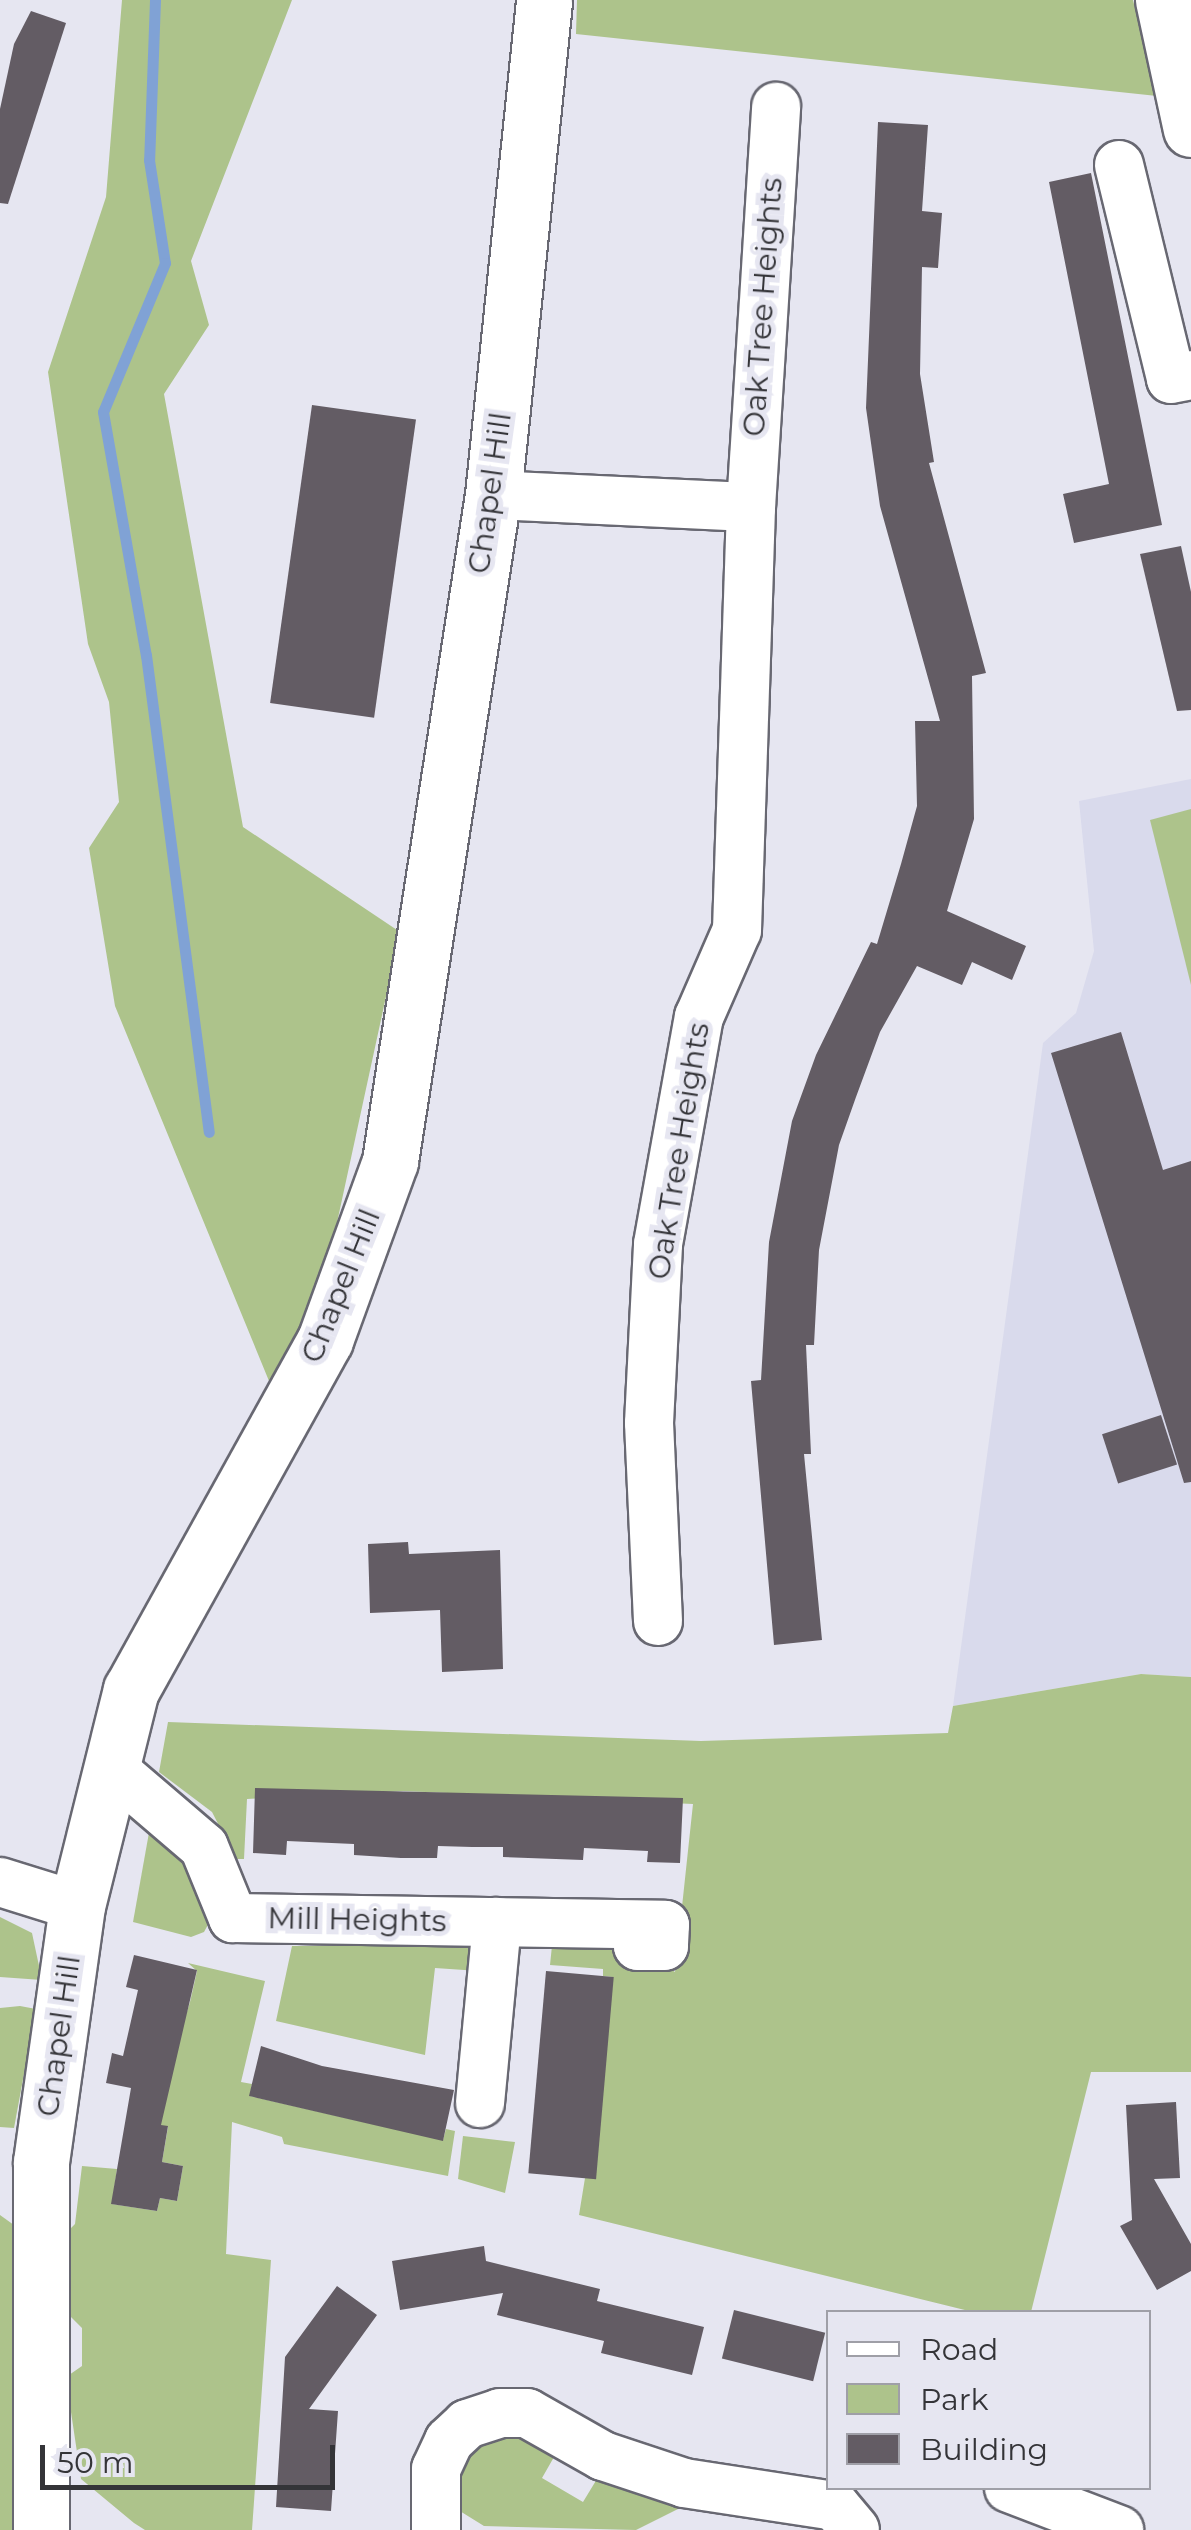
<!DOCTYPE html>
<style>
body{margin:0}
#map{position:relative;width:1191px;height:2530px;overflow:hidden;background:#e6e6f1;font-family:Montserrat,sans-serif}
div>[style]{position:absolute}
.built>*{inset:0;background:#d9daec}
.green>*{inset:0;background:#adc38b}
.stream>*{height:11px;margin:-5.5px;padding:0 5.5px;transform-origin:5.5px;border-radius:5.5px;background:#80a2d5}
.building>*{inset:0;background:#635c64;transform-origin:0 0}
.roads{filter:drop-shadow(2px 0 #686872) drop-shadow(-2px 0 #686872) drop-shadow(0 2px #686872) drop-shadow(0 -2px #686872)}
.minor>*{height:48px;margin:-24px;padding:0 24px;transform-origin:24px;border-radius:24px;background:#fff}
.tertiary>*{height:55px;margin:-27.5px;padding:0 27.5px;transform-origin:27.5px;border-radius:27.5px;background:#fff}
span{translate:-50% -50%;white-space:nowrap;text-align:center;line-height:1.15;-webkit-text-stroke:10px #e6e6f1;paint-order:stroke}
.street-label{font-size:30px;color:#343438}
.legend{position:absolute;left:826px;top:2310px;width:325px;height:180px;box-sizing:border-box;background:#e6e6f1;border:2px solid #9f9fa7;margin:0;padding:12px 18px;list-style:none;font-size:30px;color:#343438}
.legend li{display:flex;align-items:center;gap:20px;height:50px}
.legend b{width:50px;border:2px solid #9f9fa7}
.scale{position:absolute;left:40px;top:2445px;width:295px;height:45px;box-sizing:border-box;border:5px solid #343438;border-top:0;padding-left:12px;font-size:30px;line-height:35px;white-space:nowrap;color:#343438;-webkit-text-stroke:8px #e6e6f1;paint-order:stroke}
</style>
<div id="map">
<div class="built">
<div style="clip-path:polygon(1191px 779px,1191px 1677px,1141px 1674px,953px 1706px,1043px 1043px,1076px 1013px,1094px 951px,1079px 801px)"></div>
</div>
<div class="green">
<div style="clip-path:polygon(122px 0,292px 0,191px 261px,209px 325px,164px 394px,243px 827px,400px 932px,312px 1338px,269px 1381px,115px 1006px,89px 848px,119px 802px,109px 702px,88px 644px,48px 372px,106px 197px)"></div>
<div style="clip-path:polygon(577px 0,1133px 0,1157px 96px,576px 34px)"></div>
<div style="clip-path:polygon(1191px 809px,1191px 985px,1150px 820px)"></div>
<div style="clip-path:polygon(1141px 1674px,1191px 1677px,1191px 2072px,1091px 2072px,1031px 2312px,973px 2312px,579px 2215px,585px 2178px,595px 2178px,613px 1977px,603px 1976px,603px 1969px,550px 1965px,553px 1936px,623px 1937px,675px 1972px,693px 1804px,403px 1791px,247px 1799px,244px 1859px,236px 1859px,212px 1812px,159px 1772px,168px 1722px,701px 1741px,948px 1733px,953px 1706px)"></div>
<div style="clip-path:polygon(150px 1827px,171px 1832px,210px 1921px,204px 1932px,191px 1937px,133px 1922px)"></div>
<div style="clip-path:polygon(0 1917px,32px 1933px,42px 1980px,0 1977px)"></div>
<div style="clip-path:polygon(471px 1945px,479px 1971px,435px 1968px,425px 2055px,276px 2021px,292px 1946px)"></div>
<div style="clip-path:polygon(188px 1963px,265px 1981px,241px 2082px,252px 2084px,250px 2096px,443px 2140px,446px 2129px,455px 2131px,448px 2176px,284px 2144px,282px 2137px,232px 2122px,226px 2254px,271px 2260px,252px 2530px,145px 2530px,134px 2523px,81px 2479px,68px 2392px,69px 2375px,82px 2366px,82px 2328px,67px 2313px,65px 2234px,75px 2224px,82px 2166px,117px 2169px,112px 2204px,157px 2211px,160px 2198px,177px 2201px,183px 2166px,162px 2162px,168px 2127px,152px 2124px,190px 2002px,197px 1971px)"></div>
<div style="clip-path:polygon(20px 2006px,36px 2009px,14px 2128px,0 2127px,0 2008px)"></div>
<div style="clip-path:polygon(463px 2136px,515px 2142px,505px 2193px,458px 2179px)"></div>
<div style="clip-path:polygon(0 2215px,18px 2228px,22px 2530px,0 2530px)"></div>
<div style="clip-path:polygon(505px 2427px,558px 2450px,542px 2478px,583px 2502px,600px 2474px,690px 2503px,636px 2530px,484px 2526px,455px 2508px,458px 2465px)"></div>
</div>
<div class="stream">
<div style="left:155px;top:0;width:160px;rotate:92.1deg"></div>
<div style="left:149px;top:160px;width:104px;rotate:81.2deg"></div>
<div style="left:165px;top:263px;width:161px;rotate:112.6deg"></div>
<div style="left:103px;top:412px;width:247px;rotate:80deg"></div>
<div style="left:146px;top:655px;width:481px;rotate:82.5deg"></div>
</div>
<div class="building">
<div style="clip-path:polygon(31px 11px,66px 23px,8px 204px,0 203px,0 109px,14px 44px)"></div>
<div style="clip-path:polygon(878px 122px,928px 125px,922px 211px,942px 213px,938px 268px,922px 267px,920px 374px,934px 462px,929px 463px,986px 673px,972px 676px,974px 819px,947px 911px,1026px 946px,1012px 980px,972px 962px,962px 985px,917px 966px,880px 1032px,856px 1097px,839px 1145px,819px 1250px,814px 1345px,806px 1345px,811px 1454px,804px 1454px,822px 1640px,774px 1645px,751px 1381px,761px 1380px,769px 1242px,792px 1121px,816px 1055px,871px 942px,877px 944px,901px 864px,917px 806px,915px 721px,940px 721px,880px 506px,866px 408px)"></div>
<div style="clip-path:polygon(1091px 173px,1162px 525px,1074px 543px,1063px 494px,1109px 484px,1049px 182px)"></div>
<div style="left:312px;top:405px;width:105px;height:301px;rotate:8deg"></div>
<div style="clip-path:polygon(1181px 546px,1191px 592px,1191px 710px,1177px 711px,1140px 554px)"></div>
<div style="clip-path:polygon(1121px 1032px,1163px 1170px,1191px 1161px,1191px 1482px,1184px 1483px,1051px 1053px)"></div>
<div style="left:1161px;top:1415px;width:52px;height:62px;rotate:72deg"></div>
<div style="clip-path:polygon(408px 1542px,409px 1554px,500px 1550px,503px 1669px,442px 1672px,440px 1610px,370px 1613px,368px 1544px)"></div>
<div style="clip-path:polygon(255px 1788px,683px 1798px,680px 1863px,647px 1862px,648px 1851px,584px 1848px,583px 1860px,503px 1857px,503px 1847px,472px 1847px,438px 1846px,437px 1858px,401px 1858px,354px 1855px,354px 1844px,287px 1841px,286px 1855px,253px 1853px)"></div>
<div style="clip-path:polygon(134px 1955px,197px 1970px,161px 2125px,168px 2126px,162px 2162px,183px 2166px,177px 2201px,160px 2198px,157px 2211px,111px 2204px,131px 2088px,106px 2083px,112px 2053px,123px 2056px,138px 1990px,126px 1987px)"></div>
<div style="left:546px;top:1971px;width:68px;height:203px;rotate:5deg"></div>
<div style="clip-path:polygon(261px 2046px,322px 2066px,454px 2090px,443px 2141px,249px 2096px)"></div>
<div style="clip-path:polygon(1176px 2102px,1180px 2178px,1154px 2179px,1191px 2244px,1191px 2271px,1157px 2290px,1120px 2226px,1132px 2220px,1126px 2105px)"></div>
<div style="clip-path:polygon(484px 2246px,486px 2261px,600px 2289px,597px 2301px,704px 2327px,692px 2375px,601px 2353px,604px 2341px,497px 2315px,503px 2293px,400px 2310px,392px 2261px)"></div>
<div style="clip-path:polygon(337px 2286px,377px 2315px,309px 2409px,338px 2411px,331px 2511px,276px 2507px,285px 2357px)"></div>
<div style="left:734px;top:2310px;width:94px;height:50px;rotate:14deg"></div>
</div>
<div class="roads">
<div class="minor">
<div style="left:1119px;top:165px;width:220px;rotate:76.3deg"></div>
<div style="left:1171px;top:379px;width:20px;rotate:-11deg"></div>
<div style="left:493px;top:495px;width:258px;rotate:2.7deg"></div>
<div style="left:658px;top:1621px;width:198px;rotate:-92.6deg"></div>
<div style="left:649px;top:1423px;width:179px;rotate:-87.1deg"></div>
<div style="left:658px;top:1244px;width:231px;rotate:-79.8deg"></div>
<div style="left:699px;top:1017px;width:95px;rotate:-66.4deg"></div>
<div style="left:737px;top:930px;width:423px;rotate:-88.1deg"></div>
<div style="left:751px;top:507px;width:401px;rotate:-86.4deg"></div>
<div style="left:114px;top:1770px;width:118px;rotate:40.5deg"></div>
<div style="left:204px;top:1847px;width:77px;rotate:67.8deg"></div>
<div style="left:233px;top:1918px;width:432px;rotate:0.9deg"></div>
<div style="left:665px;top:1925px;width:21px;rotate:93deg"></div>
<div style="left:664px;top:1946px;width:26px;rotate:180deg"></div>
<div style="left:638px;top:1946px;width:21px;rotate:-90deg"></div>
<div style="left:0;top:1882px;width:81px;rotate:17.3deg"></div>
<div style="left:480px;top:2103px;width:182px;rotate:-84.6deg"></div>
<div style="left:1009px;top:2488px;width:118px;rotate:20.9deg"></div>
<div style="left:436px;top:2530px;width:61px;rotate:-90deg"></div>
<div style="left:436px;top:2469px;width:31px;rotate:-65deg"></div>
<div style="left:449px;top:2441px;width:25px;rotate:-43deg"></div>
<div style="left:467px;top:2424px;width:35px;rotate:-18deg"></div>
<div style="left:500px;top:2413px;width:27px"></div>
<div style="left:527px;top:2413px;width:87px;rotate:29.5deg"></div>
<div style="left:603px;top:2456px;width:85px;rotate:18.4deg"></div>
<div style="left:684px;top:2483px;width:153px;rotate:8.7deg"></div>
<div style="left:835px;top:2506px;width:31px;rotate:50deg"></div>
</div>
<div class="tertiary">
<div style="left:1163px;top:0;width:132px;rotate:77.8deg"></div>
<div style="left:41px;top:2530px;width:368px;rotate:-90deg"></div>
<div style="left:41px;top:2162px;width:259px;rotate:-82deg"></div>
<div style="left:77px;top:1906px;width:223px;rotate:-76deg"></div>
<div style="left:131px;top:1690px;width:400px;rotate:-61deg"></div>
<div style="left:325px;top:1340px;width:190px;rotate:-70deg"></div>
<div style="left:390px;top:1161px;width:674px;rotate:-81.21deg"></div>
<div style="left:493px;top:495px;width:498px;rotate:-84.1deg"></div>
</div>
</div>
<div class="street-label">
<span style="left:763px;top:307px;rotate:-86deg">Oak Tree Heights</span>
<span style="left:490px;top:493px;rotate:-82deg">Chapel Hill</span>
<span style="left:679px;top:1151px;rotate:-81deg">Oak Tree Heights</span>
<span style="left:341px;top:1286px;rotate:-68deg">Chapel Hill</span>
<span style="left:357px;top:1920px;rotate:1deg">Mill Heights</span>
<span style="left:59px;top:2036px;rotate:-82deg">Chapel Hill</span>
</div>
<ul class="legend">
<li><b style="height:12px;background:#fff"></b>Road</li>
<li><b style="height:28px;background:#adc38b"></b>Park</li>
<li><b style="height:28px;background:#635c64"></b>Building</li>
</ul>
<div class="scale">50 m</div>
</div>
